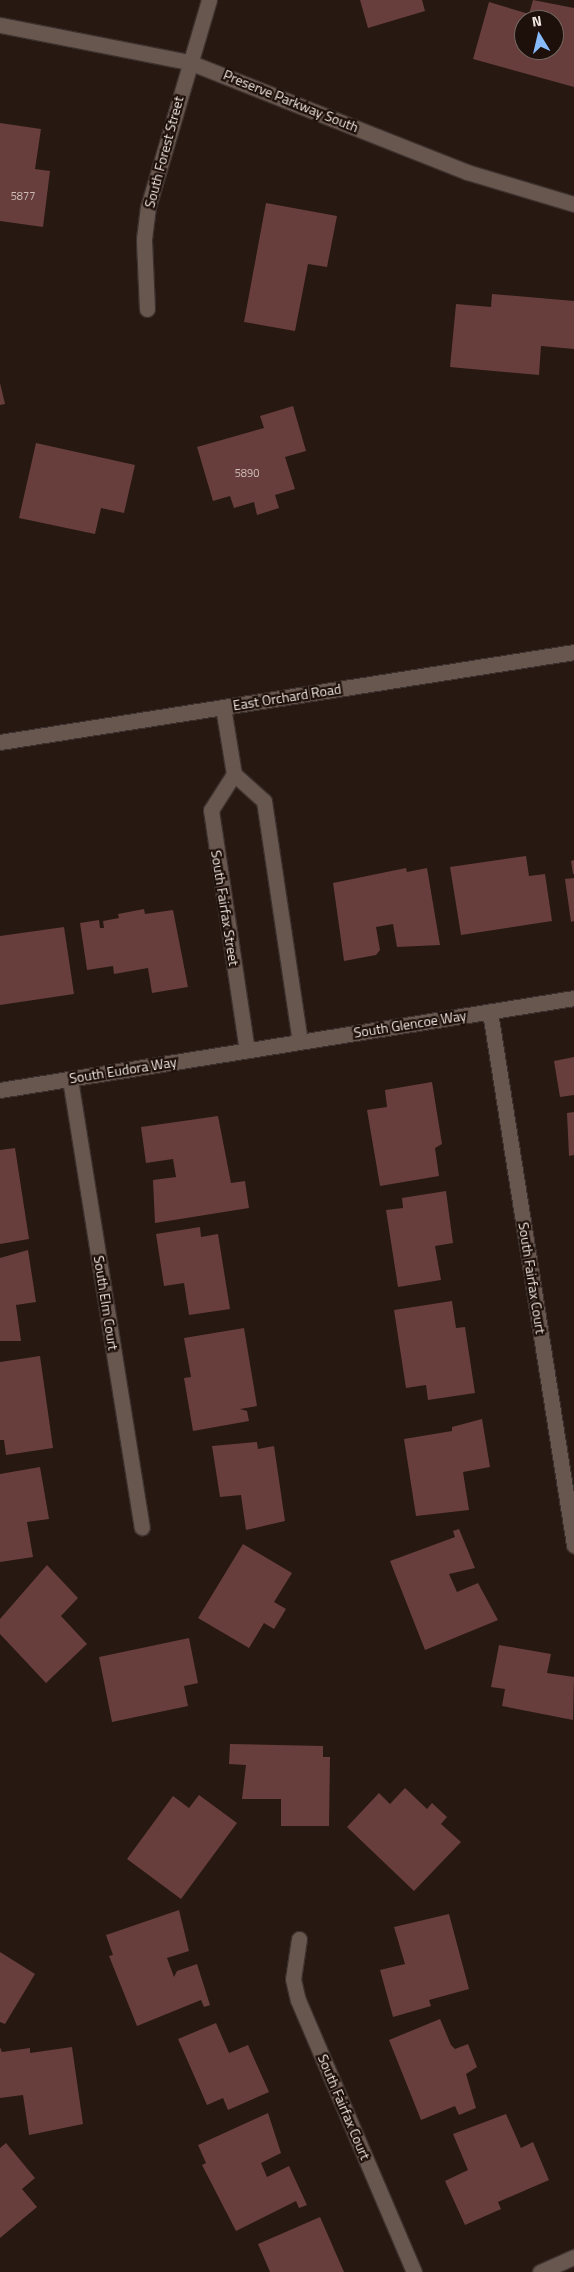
<!DOCTYPE html>
<style>
body{margin:0}
#map{position:relative;width:574px;height:2272px;overflow:hidden;background:#271811;font-family:"Titillium Web",sans-serif}
div>[style]{position:absolute}
.building>*{inset:0;background:#673e3b}
.roads{filter:drop-shadow(1px 0 #3c312e) drop-shadow(-1px 0 #3c312e) drop-shadow(0 1px #3c312e) drop-shadow(0 -1px #3c312e)}
.street>*{height:15px;margin:-7.5px;padding:0 7.5px;transform-origin:7.5px;border-radius:7.5px;background:#68574f}
.secondary>*{height:15px;margin:-7.5px;padding:0 7.5px;transform-origin:7.5px;border-radius:7.5px;background:#68574f}
span{translate:-50% -50%;white-space:nowrap;text-align:center;line-height:1.15;-webkit-text-stroke:4.5px #1d0f09;paint-order:stroke}
.number-label{font-size:11px;color:#cebdb8}
.number-label span{-webkit-text-stroke-width:0}
.street-label{font-size:14px;color:#f1e7e2}
.north{position:absolute;left:514px;top:10px;width:50px;height:50px;box-sizing:border-box;background:#1d0f09;border:1px solid #726560;border-radius:50%;rotate:351deg;font-size:14px;font-weight:700;line-height:20px;text-align:center;color:#f1e7e2}
.north::after{content:'';display:block;margin:auto;width:18px;height:22px;background:#87bbfb;clip-path:polygon(50% 0,100% 100%,50% 72%,0 100%)}
</style>
<div id="map">
<div class="building">
<div style="clip-path:polygon(360px 0,422px 0,425px 11px,368px 28px)"></div>
<div style="clip-path:polygon(evenodd,533px 0,574px 8px,574px 87px,473px 59px,489px 2px,529px 14px,533px 0,524px 20px,554px 20px,554px 50px,524px 50px,524px 20px)"></div>
<div style="clip-path:polygon(0 123px,41px 129px,35px 169px,50px 171px,43px 227px,0 221px)"></div>
<div style="clip-path:polygon(266px 203px,337px 216px,327px 267px,308px 264px,295px 331px,244px 322px)"></div>
<div style="clip-path:polygon(492px 294px,574px 301px,574px 349px,541px 346px,539px 375px,450px 367px,456px 304px,491px 307px)"></div>
<div style="clip-path:polygon(0 383px,5px 404px,0 405px)"></div>
<div style="clip-path:polygon(293px 406px,306px 451px,285px 457px,295px 489px,275px 495px,279px 508px,257px 515px,254px 502px,234px 508px,230px 496px,213px 501px,197px 447px,264px 428px,260px 416px)"></div>
<div style="clip-path:polygon(36px 443px,135px 465px,124px 513px,101px 508px,95px 534px,19px 518px)"></div>
<div style="clip-path:polygon(526px 856px,529px 876px,545px 874px,552px 921px,461px 935px,450px 867px)"></div>
<div style="clip-path:polygon(574px 860px,574px 874px,573px 874px,571px 861px)"></div>
<div style="clip-path:polygon(406px 868px,407px 872px,427px 868px,440px 945px,397px 947px,393px 924px,376px 927px,380px 950px,376px 955px,344px 961px,333px 883px)"></div>
<div style="clip-path:polygon(574px 878px,574px 921px,571px 922px,565px 879px)"></div>
<div style="clip-path:polygon(144px 909px,145px 914px,173px 910px,188px 987px,152px 993px,148px 968px,114px 974px,113px 966px,87px 970px,80px 923px,99px 920px,100px 928px,104px 928px,103px 921px,119px 918px,118px 914px)"></div>
<div style="clip-path:polygon(64px 927px,74px 994px,0 1005px,0 936px)"></div>
<div style="clip-path:polygon(574px 1057px,574px 1095px,560px 1097px,554px 1061px)"></div>
<div style="clip-path:polygon(432px 1082px,442px 1144px,435px 1148px,439px 1176px,380px 1186px,367px 1110px,387px 1107px,385px 1090px)"></div>
<div style="clip-path:polygon(574px 1112px,574px 1155px,569px 1156px,567px 1113px)"></div>
<div style="clip-path:polygon(218px 1116px,231px 1183px,245px 1181px,249px 1208px,155px 1223px,153px 1180px,176px 1177px,173px 1159px,146px 1163px,141px 1127px)"></div>
<div style="clip-path:polygon(15px 1148px,29px 1239px,0 1244px,0 1150px)"></div>
<div style="clip-path:polygon(446px 1191px,453px 1243px,435px 1246px,441px 1280px,398px 1287px,386px 1210px,403px 1208px,402px 1198px)"></div>
<div style="clip-path:polygon(200px 1227px,201px 1237px,218px 1234px,230px 1309px,189px 1315px,184px 1283px,164px 1286px,156px 1234px)"></div>
<div style="clip-path:polygon(28px 1250px,36px 1302px,16px 1305px,21px 1341px,0 1341px,0 1258px)"></div>
<div style="clip-path:polygon(452px 1301px,456px 1328px,465px 1327px,475px 1393px,428px 1400px,426px 1385px,406px 1388px,394px 1310px)"></div>
<div style="clip-path:polygon(244px 1328px,257px 1406px,240px 1409px,247px 1411px,249px 1421px,193px 1431px,184px 1378px,191px 1377px,184px 1338px)"></div>
<div style="clip-path:polygon(40px 1356px,53px 1448px,6px 1455px,4px 1440px,0 1440px,0 1362px)"></div>
<div style="clip-path:polygon(482px 1419px,490px 1467px,463px 1472px,469px 1510px,416px 1516px,404px 1439px,452px 1431px,452px 1427px)"></div>
<div style="clip-path:polygon(257px 1442px,258px 1449px,274px 1446px,285px 1521px,246px 1530px,241px 1495px,220px 1497px,212px 1446px)"></div>
<div style="clip-path:polygon(40px 1467px,49px 1519px,27px 1522px,33px 1557px,0 1562px,0 1474px)"></div>
<div style="clip-path:polygon(459px 1529px,475px 1568px,449px 1574px,457px 1592px,478px 1583px,498px 1620px,425px 1650px,390px 1561px,455px 1537px,453px 1531px)"></div>
<div style="clip-path:polygon(243px 1544px,292px 1573px,274px 1602px,286px 1609px,274px 1629px,264px 1623px,249px 1648px,198px 1618px)"></div>
<div style="clip-path:polygon(47px 1565px,78px 1598px,61px 1616px,87px 1644px,46px 1683px,0 1634px,0 1619px)"></div>
<div style="clip-path:polygon(189px 1638px,198px 1683px,184px 1686px,188px 1706px,112px 1722px,99px 1657px)"></div>
<div style="clip-path:polygon(499px 1645px,551px 1654px,547px 1673px,574px 1677px,573px 1720px,502px 1706px,505px 1689px,491px 1687px)"></div>
<div style="clip-path:polygon(230px 1744px,323px 1746px,323px 1757px,330px 1757px,329px 1826px,281px 1826px,281px 1799px,242px 1799px,246px 1765px,229px 1764px)"></div>
<div style="clip-path:polygon(405px 1788px,427px 1809px,432px 1803px,447px 1817px,441px 1824px,461px 1842px,414px 1891px,347px 1827px,379px 1793px,390px 1804px)"></div>
<div style="clip-path:polygon(199px 1795px,237px 1823px,181px 1899px,127px 1859px,173px 1796px,189px 1808px)"></div>
<div style="clip-path:polygon(179px 1910px,189px 1951px,167px 1958px,174px 1977px,177px 1971px,197px 1964px,210px 2005px,204px 2007px,201px 2000px,137px 2026px,109px 1956px,113px 1955px,106px 1935px)"></div>
<div style="clip-path:polygon(449px 1914px,469px 1989px,429px 2000px,431px 2006px,393px 2017px,380px 1970px,405px 1964px,394px 1927px)"></div>
<div style="clip-path:polygon(0 1952px,35px 1974px,5px 2024px,0 2022px)"></div>
<div style="clip-path:polygon(440px 2019px,451px 2045px,455px 2049px,468px 2044px,477px 2067px,466px 2074px,476px 2108px,459px 2115px,455px 2106px,421px 2120px,389px 2040px)"></div>
<div style="clip-path:polygon(216px 2023px,229px 2053px,248px 2045px,269px 2092px,228px 2110px,223px 2098px,207px 2105px,178px 2039px)"></div>
<div style="clip-path:polygon(0 2047px,2px 2052px,30px 2048px,30px 2053px,72px 2047px,83px 2124px,29px 2135px,23px 2095px,0 2098px)"></div>
<div style="clip-path:polygon(268px 2113px,281px 2153px,261px 2163px,267px 2177px,289px 2166px,307px 2205px,299px 2208px,296px 2201px,236px 2231px,202px 2165px,206px 2163px,198px 2145px)"></div>
<div style="clip-path:polygon(506px 2114px,521px 2148px,533px 2142px,549px 2180px,498px 2202px,501px 2209px,465px 2225px,445px 2181px,468px 2170px,453px 2134px)"></div>
<div style="clip-path:polygon(6px 2143px,35px 2178px,22px 2189px,37px 2207px,0 2238px,0 2148px)"></div>
<div style="clip-path:polygon(320px 2217px,344px 2272px,270px 2272px,258px 2244px)"></div>
</div>
<div class="roads">
<div class="street">
<div style="left:0;top:25px;width:193px;rotate:11.1deg"></div>
<div style="left:189px;top:62px;width:299px;rotate:21.6deg"></div>
<div style="left:467px;top:172px;width:112px;rotate:16.7deg"></div>
<div style="left:147px;top:309px;width:70px;rotate:-92.5deg"></div>
<div style="left:144px;top:239px;width:32px;rotate:-83deg"></div>
<div style="left:148px;top:207px;width:216px;rotate:-73.6deg"></div>
<div style="left:223px;top:707px;width:68px;rotate:80.7deg"></div>
<div style="left:234px;top:774px;width:40px;rotate:42deg"></div>
<div style="left:264px;top:801px;width:243px;rotate:81.5deg"></div>
<div style="left:234px;top:774px;width:43px;rotate:122.6deg"></div>
<div style="left:211px;top:810px;width:243px;rotate:81.5deg"></div>
<div style="left:490px;top:1012px;width:540px;rotate:81.04deg"></div>
<div style="left:70px;top:1079px;width:454px;rotate:80.9deg"></div>
<div style="left:0;top:1090px;width:581px;rotate:-9.11deg"></div>
<div style="left:299px;top:1939px;width:40px;rotate:98.5deg"></div>
<div style="left:293px;top:1979px;width:22px;rotate:77deg"></div>
<div style="left:298px;top:2000px;width:296px;rotate:66.9deg"></div>
<div style="left:540px;top:2272px;width:37px;rotate:-24deg"></div>
</div>
<div class="secondary">
<div style="left:0;top:742px;width:581px;rotate:-8.91deg"></div>
</div>
</div>
<div class="number-label">
<span style="left:23px;top:196px">5877</span>
<span style="left:247px;top:473px">5890</span>
</div>
<div class="street-label">
<span style="left:291px;top:101px;rotate:22deg">Preserve Parkway South</span>
<span style="left:164px;top:152px;rotate:-75deg">South Forest Street</span>
<span style="left:287px;top:697px;rotate:-9deg">East Orchard Road</span>
<span style="left:225px;top:908px;rotate:81deg">South Fairfax Street</span>
<span style="left:410px;top:1024px;rotate:-9deg">South Glencoe Way</span>
<span style="left:123px;top:1070px;rotate:-9deg">South Eudora Way</span>
<span style="left:532px;top:1278px;rotate:81deg">South Fairfax Court</span>
<span style="left:106px;top:1303px;rotate:81deg">South Elm Court</span>
<span style="left:344px;top:2107px;rotate:67deg">South Fairfax Court</span>
</div>
<div class="north">N</div>
</div>
